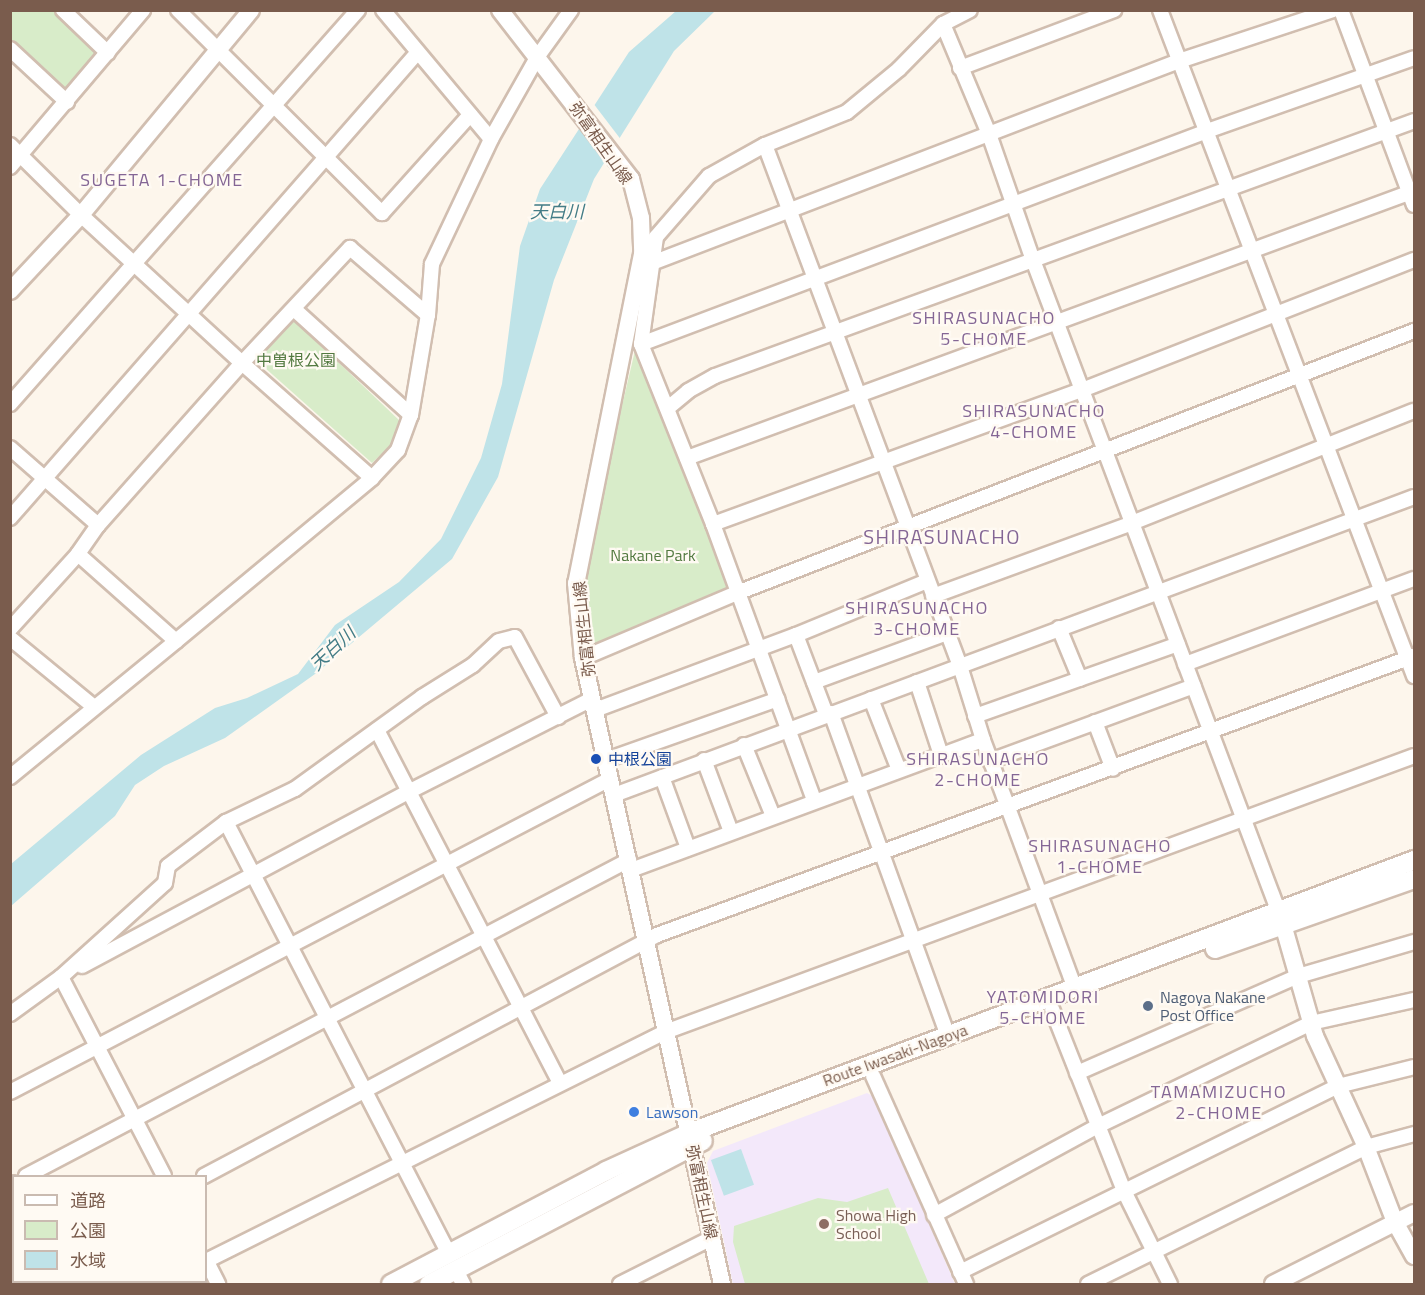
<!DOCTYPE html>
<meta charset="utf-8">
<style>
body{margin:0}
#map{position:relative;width:1425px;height:1295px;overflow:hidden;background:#fdf6ec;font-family:"Titillium Web","Noto Sans JP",sans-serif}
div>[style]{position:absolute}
.education>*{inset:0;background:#f3e8fa}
.green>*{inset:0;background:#d8ecc9}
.water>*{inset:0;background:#bfe3e8;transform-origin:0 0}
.pier>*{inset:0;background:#fdf6ec}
.roads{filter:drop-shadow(2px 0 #d1beb0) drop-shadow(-2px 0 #d1beb0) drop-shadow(0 2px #d1beb0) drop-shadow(0 -2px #d1beb0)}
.minor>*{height:14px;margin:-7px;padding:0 7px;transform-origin:7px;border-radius:7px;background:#fff}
.tertiary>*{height:16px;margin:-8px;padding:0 8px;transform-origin:8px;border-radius:8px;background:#fff}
.secondary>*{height:18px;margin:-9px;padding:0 9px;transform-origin:9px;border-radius:9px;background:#fff}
.dots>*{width:16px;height:16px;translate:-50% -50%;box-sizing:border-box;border:3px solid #fffaf3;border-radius:50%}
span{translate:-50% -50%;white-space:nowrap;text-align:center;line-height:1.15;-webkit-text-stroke:4.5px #fffaf3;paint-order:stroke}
.street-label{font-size:16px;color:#7a5c4d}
.park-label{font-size:16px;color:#537a41}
.transit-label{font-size:16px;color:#164399}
.left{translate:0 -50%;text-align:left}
.service-label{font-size:16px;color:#4e5e75}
.shop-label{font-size:16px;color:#366cbe}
.education-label{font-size:16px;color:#785e54}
.neighbourhood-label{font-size:18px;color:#846695;letter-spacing:1.5px}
.water-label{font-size:18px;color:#437c86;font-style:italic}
.quarter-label{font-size:20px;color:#846695;letter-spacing:1.5px}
.frame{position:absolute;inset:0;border:12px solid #7a5c4d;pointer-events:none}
.legend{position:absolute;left:12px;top:1175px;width:195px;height:108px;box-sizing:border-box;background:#fffaf3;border:2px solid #cabbb1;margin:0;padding:8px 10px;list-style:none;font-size:18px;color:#7a5c4d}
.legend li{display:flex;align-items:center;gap:12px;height:30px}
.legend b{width:30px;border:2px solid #cabbb1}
</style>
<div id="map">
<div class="education">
<div style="clip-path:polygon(867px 1093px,874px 1097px,955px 1284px,733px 1284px,707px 1163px,713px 1151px)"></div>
</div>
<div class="green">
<div style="clip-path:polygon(10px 11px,54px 11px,100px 51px,71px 90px,65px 90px,11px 41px)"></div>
<div style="clip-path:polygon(294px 320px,401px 422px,390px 446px,372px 463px,255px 359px)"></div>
<div style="clip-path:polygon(637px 342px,734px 591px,587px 653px,580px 585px)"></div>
<div style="clip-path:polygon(888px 1188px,929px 1284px,745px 1284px,733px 1242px,734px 1226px,818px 1198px,847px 1202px)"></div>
</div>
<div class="water">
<div style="clip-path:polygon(676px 11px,715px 11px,674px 51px,594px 179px,554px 280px,498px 477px,452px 559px,315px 674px,225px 738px,164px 766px,135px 785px,115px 816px,11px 906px,11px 864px,141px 755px,215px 708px,247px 698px,298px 674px,335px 625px,399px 582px,441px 539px,481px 458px,502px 384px,520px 246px,540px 189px,629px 52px)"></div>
<div style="left:741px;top:1149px;width:38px;height:32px;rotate:70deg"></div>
</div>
<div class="pier">
<div style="clip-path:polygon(593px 103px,622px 141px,607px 164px,579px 125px)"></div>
</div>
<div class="roads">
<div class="minor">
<div style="left:63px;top:10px;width:62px;rotate:43.7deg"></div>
<div style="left:178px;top:10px;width:288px;rotate:44.9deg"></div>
<div style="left:382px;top:213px;width:132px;rotate:-48.1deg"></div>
<div style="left:383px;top:10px;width:168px;rotate:50.1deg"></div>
<div style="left:1160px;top:10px;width:713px;rotate:69.12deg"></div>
<div style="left:1341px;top:10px;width:208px;rotate:69.5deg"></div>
<div style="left:943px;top:24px;width:119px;rotate:67.3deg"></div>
<div style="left:989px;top:134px;width:133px;rotate:70.8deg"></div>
<div style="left:1033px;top:260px;width:695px;rotate:69.35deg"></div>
<div style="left:10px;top:49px;width:78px;rotate:42.9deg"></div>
<div style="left:960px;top:68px;width:165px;rotate:-20.6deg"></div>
<div style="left:10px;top:145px;width:100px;rotate:44.6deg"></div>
<div style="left:81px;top:215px;width:219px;rotate:42.6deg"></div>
<div style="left:242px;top:363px;width:158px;rotate:-46.8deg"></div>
<div style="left:350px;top:248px;width:103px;rotate:40.7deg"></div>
<div style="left:765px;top:145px;width:556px;rotate:69.48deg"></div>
<div style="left:960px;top:666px;width:77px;rotate:72.7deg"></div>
<div style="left:983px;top:740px;width:265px;rotate:69.7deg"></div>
<div style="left:10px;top:167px;width:206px;rotate:-49.7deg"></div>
<div style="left:652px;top:263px;width:564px;rotate:-20.97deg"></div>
<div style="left:1179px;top:61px;width:162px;rotate:-18.3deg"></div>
<div style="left:294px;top:309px;width:158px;rotate:42.2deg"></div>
<div style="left:641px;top:344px;width:605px;rotate:-20.62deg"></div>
<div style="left:1207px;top:131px;width:219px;rotate:-19.4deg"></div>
<div style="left:10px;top:404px;width:526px;rotate:-48.55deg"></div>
<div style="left:668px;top:408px;width:26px;rotate:-40deg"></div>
<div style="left:688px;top:391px;width:31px;rotate:-29deg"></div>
<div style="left:715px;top:376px;width:744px;rotate:-20.04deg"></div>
<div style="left:10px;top:448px;width:117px;rotate:41.2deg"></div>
<div style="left:687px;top:458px;width:774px;rotate:-20.17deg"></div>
<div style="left:372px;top:478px;width:174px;rotate:-138.5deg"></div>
<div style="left:242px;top:363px;width:217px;rotate:131.6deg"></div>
<div style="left:98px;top:525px;width:35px;rotate:125deg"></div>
<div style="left:78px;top:554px;width:131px;rotate:41.6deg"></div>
<div style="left:176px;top:641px;width:255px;rotate:-39.7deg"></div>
<div style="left:372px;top:478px;width:38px;rotate:-47deg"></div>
<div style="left:398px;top:450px;width:37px;rotate:-70deg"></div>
<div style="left:411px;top:415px;width:101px;rotate:-80.4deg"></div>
<div style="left:428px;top:315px;width:51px;rotate:-85.5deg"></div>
<div style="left:432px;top:264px;width:138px;rotate:-64.7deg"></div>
<div style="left:491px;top:139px;width:95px;rotate:-60.5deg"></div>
<div style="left:538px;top:56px;width:57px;rotate:-54.3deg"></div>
<div style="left:10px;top:518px;width:619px;rotate:-48.8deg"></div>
<div style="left:713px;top:524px;width:393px;rotate:-20deg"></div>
<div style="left:1082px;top:390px;width:357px;rotate:-21.4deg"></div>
<div style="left:933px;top:596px;width:212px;rotate:-20.1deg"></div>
<div style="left:1132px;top:523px;width:303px;rotate:-21.7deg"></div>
<div style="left:1059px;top:628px;width:55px;rotate:67.6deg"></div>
<div style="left:10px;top:629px;width:101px;rotate:-47.8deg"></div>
<div style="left:796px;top:635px;width:85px;rotate:69.2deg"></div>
<div style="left:10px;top:638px;width:109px;rotate:39.4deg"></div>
<div style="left:583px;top:658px;width:167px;rotate:-22.9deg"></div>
<div style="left:737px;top:593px;width:726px;rotate:-21.16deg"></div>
<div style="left:1185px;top:664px;width:244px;rotate:-20.4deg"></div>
<div style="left:814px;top:682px;width:142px;rotate:-20.2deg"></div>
<div style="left:917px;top:682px;width:77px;rotate:71.8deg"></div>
<div style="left:871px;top:699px;width:76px;rotate:68.5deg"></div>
<div style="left:595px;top:710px;width:215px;rotate:-20.5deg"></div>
<div style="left:796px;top:635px;width:142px;rotate:-22.4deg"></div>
<div style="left:831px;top:713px;width:344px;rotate:70.1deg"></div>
<div style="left:975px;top:716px;width:215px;rotate:-19.5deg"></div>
<div style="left:1095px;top:722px;width:50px;rotate:69deg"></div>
<div style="left:377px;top:730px;width:398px;rotate:62.6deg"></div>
<div style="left:744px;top:745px;width:77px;rotate:67.8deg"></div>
<div style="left:606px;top:760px;width:182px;rotate:-19.5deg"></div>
<div style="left:704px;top:760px;width:77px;rotate:69.4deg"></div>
<div style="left:990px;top:761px;width:217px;rotate:-20.2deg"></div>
<div style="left:10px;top:777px;width:215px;rotate:-39.3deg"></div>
<div style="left:662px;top:777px;width:76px;rotate:69.9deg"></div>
<div style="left:614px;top:795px;width:854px;rotate:-20.43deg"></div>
<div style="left:814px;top:800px;width:294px;rotate:-110.1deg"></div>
<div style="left:713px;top:524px;width:194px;rotate:-111.8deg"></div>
<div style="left:641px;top:344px;width:108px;rotate:-82deg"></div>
<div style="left:656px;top:237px;width:81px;rotate:-49deg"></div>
<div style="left:709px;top:176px;width:64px;rotate:-29deg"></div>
<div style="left:765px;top:145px;width:88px;rotate:-21.9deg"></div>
<div style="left:847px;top:112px;width:67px;rotate:-39.6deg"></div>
<div style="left:899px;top:69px;width:63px;rotate:-45.6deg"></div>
<div style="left:943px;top:24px;width:30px;rotate:-27deg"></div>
<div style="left:226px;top:822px;width:485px;rotate:62.7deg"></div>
<div style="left:631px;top:870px;width:375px;rotate:-20.3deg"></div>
<div style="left:82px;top:966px;width:372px;rotate:-28.1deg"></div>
<div style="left:410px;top:791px;width:204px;rotate:-26.8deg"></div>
<div style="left:61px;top:977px;width:224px;rotate:62.6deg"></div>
<div style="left:1052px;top:1009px;width:196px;rotate:68.4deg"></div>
<div style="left:1124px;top:1191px;width:104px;rotate:63.7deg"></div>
<div style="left:10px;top:1014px;width:63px;rotate:-36deg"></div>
<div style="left:61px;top:977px;width:140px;rotate:-42.1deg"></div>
<div style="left:165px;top:883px;width:17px;rotate:-80deg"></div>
<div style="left:168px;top:866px;width:73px;rotate:-37.2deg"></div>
<div style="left:226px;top:822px;width:76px;rotate:-25.6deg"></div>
<div style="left:295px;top:789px;width:157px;rotate:-35.9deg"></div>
<div style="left:422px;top:697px;width:60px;rotate:-32.1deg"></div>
<div style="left:473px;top:665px;width:35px;rotate:-43deg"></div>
<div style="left:499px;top:641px;width:16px;rotate:-14deg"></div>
<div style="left:515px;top:637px;width:91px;rotate:61.7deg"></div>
<div style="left:1077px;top:1073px;width:241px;rotate:-23.7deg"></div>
<div style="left:1298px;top:976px;width:121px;rotate:-16.3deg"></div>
<div style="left:873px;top:1076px;width:228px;rotate:65.9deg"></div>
<div style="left:10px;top:1092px;width:677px;rotate:-27.55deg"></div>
<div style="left:26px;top:1176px;width:681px;rotate:-27.66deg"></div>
<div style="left:204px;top:1176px;width:513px;rotate:-28.01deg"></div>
<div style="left:657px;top:935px;width:807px;rotate:-20.23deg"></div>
<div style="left:10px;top:1185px;width:4px;rotate:-27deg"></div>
<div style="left:934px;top:1215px;width:187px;rotate:-28.5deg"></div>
<div style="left:1098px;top:1126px;width:237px;rotate:-25.8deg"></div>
<div style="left:1311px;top:1023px;width:106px;rotate:-12.6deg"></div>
<div style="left:206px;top:1260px;width:27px;rotate:63deg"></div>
<div style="left:206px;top:1261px;width:513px;rotate:-26.52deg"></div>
<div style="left:665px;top:1032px;width:798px;rotate:-20.23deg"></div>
<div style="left:456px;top:1270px;width:16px;rotate:63deg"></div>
<div style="left:960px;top:1272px;width:421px;rotate:-26.2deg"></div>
<div style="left:1338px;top:1086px;width:78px;rotate:-14deg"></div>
<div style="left:10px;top:1276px;width:4px;rotate:-27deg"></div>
<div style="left:160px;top:1284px;width:6px;rotate:-18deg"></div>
<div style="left:620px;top:1284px;width:103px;rotate:-26.6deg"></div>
<div style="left:1088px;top:1284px;width:310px;rotate:-26.2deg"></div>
<div style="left:1366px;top:1147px;width:50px;rotate:-15.2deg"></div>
</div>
<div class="tertiary">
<div style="left:500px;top:10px;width:214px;rotate:52.2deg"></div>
<div style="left:631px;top:179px;width:40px;rotate:75.6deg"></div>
<div style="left:641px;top:218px;width:36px;rotate:88deg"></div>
<div style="left:642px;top:254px;width:336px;rotate:101.3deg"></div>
<div style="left:576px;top:583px;width:75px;rotate:84.7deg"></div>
<div style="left:583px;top:658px;width:641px;rotate:77.48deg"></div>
<div style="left:10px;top:291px;width:104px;rotate:-46.9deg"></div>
<div style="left:81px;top:215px;width:266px;rotate:-50.3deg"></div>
<div style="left:1280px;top:914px;width:127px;rotate:74deg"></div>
<div style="left:1315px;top:1036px;width:122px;rotate:65.3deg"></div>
<div style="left:1366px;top:1147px;width:80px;rotate:68.9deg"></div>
<div style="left:1395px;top:1222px;width:39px;rotate:61deg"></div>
<div style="left:1273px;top:1284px;width:158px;rotate:-26.7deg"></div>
</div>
<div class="secondary">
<div style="left:1215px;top:949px;width:211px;rotate:-19.4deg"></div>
<div style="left:391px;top:1284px;width:243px;rotate:-27.7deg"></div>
<div style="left:606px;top:1171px;width:91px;rotate:-24.6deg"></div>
<div style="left:689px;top:1133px;width:775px;rotate:-20.63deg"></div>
<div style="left:429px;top:1284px;width:309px;rotate:-27.6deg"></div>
</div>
</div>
<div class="dots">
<div style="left:596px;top:759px;background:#1a4fb4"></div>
<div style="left:1148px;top:1006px;background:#5c6f8a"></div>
<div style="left:634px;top:1112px;background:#3f7fe0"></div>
<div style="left:824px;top:1224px;background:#8d6e63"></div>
</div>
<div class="street-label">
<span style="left:601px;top:143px;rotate:55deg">弥富相生山線</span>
<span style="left:584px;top:629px;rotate:-96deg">弥富相生山線</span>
<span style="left:895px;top:1055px;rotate:-20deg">Route Iwasaki-Nagoya</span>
<span style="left:702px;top:1192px;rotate:78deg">弥富相生山線</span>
</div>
<div class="park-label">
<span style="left:296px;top:360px">中曽根公園</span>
<span style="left:653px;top:555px">Nakane Park</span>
</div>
<div class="transit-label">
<span class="left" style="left:608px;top:759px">中根公園</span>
</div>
<div class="service-label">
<span class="left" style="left:1160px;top:1006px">Nagoya Nakane<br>Post Office</span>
</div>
<div class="shop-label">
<span class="left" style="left:646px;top:1112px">Lawson</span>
</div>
<div class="education-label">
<span class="left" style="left:836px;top:1224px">Showa High<br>School</span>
</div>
<div class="neighbourhood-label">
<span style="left:162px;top:180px">SUGETA 1-CHOME</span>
<span style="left:984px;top:329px">SHIRASUNACHO<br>5-CHOME</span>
<span style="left:1034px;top:422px">SHIRASUNACHO<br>4-CHOME</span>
<span style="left:917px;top:619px">SHIRASUNACHO<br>3-CHOME</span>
<span style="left:978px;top:770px">SHIRASUNACHO<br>2-CHOME</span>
<span style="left:1100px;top:857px">SHIRASUNACHO<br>1-CHOME</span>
<span style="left:1043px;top:1008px">YATOMIDORI<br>5-CHOME</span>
<span style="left:1219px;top:1103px">TAMAMIZUCHO<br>2-CHOME</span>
</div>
<div class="water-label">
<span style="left:557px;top:212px">天白川</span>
<span style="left:333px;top:649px;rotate:-43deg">天白川</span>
</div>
<div class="quarter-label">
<span style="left:942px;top:536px">SHIRASUNACHO</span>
</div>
<div class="frame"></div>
<ul class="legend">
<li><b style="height:8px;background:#fff"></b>道路</li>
<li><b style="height:16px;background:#d8ecc9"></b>公園</li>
<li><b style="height:16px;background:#bfe3e8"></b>水域</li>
</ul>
</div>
